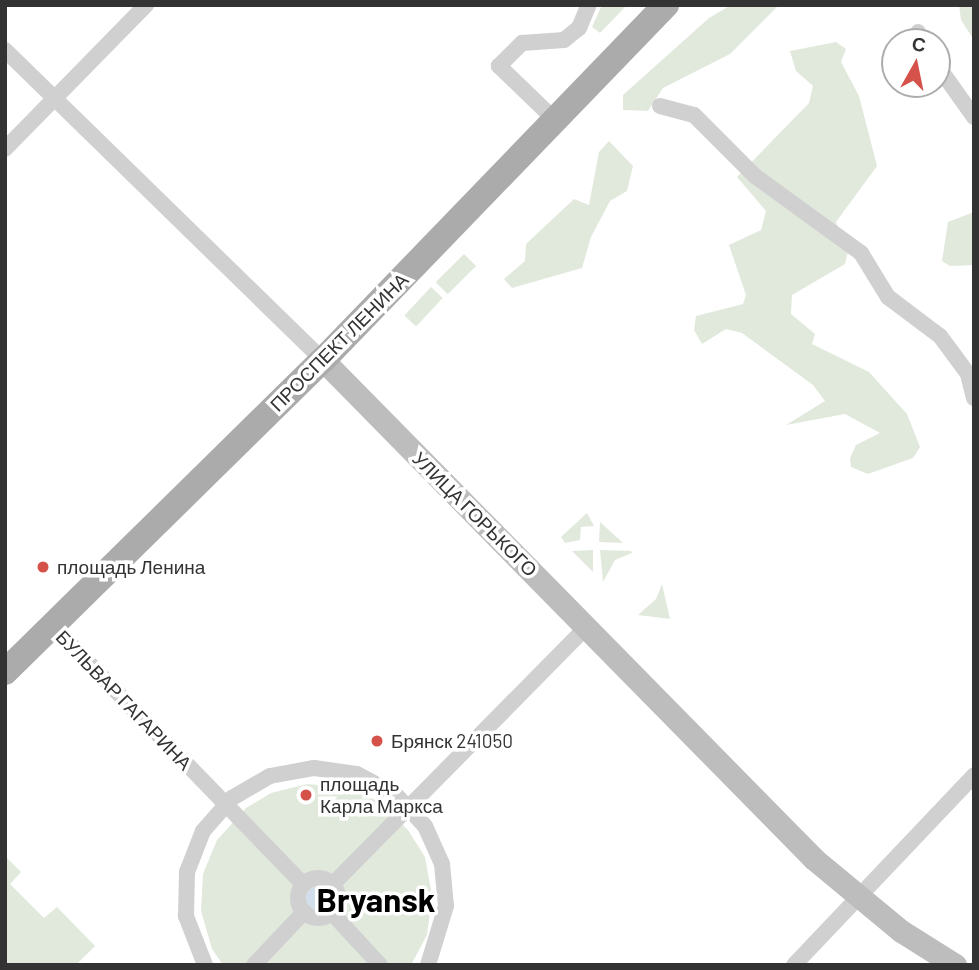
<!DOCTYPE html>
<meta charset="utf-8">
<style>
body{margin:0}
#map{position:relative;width:979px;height:970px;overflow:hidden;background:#fff;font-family:Barlow,sans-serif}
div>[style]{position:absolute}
.green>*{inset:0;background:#e1e9dd;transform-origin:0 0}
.water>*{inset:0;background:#d2deeb}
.round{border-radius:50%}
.street>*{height:16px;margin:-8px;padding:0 8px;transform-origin:8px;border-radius:8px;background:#d0d0d0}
.street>.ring{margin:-8px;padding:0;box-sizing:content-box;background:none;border:16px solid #d0d0d0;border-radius:50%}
.secondary>*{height:23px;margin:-11.5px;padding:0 11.5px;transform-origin:11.5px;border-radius:11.5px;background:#bdbdbd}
.primary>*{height:26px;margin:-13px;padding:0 13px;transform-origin:13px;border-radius:13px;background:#ababab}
.dots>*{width:19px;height:19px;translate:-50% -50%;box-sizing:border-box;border:4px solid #fff;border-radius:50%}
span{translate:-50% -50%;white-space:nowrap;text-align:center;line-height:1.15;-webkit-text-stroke:7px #fff;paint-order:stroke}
.street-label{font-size:19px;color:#333}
.poi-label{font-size:19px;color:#333}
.left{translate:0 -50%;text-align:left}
.town-label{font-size:33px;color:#000;font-weight:700}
.frame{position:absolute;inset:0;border:7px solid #333;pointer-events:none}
.north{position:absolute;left:881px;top:28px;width:70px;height:70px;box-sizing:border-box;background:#fff;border:2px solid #adadad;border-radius:50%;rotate:9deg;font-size:19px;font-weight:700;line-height:28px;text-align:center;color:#333}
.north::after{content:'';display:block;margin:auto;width:24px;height:32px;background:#d5524a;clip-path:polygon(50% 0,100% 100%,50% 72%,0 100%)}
</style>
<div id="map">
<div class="green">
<div style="clip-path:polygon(602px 5px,627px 5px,600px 33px,592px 27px)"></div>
<div style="clip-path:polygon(779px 5px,730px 54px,663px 88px,648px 111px,623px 110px,623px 95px,709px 18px,731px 5px)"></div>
<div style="clip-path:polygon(959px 5px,974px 5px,974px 40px,961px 20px)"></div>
<div style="clip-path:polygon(836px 42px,846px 49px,841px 62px,859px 96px,877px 166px,836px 222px,848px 252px,845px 264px,792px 295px,791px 314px,815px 334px,812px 344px,869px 372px,907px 414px,920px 447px,913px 458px,868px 474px,851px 467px,850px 458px,856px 445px,880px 433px,845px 414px,786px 425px,825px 401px,813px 385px,742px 333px,726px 329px,702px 344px,694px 330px,696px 316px,743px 304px,746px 295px,729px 245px,761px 230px,766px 211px,737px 177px,809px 103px,813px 86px,796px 71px,790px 51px)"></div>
<div style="clip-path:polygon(609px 141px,633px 166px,627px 191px,610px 201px,591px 237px,582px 268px,512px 288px,504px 279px,525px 261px,526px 244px,574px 199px,589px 205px,599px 152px)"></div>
<div style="clip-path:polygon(974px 212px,974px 265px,950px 266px,942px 261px,948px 222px)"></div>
<div style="left:464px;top:254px;width:17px;height:40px;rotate:45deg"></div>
<div style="left:431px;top:287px;width:16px;height:39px;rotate:43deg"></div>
<div style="clip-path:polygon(587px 513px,594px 526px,581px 527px,580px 540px,565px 543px,561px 537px)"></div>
<div style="clip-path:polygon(600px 522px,623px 543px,599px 542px)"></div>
<div style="clip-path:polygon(593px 550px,593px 572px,572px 551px)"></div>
<div style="clip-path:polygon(600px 550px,631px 551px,632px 553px,615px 560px,603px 582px)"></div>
<div style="clip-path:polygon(662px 584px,670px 619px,638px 615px,656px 599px)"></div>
<div style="clip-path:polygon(307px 784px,344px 787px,378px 801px,408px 830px,425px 857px,432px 896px,427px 935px,411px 965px,223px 965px,212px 949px,201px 911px,203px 874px,217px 840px,246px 808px,271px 793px)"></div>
<div style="clip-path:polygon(5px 856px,21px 872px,10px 884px,44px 918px,57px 907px,95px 946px,76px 965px,5px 965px)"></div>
</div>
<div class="water">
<div class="round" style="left:306px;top:887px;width:22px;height:22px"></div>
</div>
<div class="street">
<div style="left:918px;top:32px;width:12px;rotate:59deg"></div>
<div style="left:5px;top:50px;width:444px;rotate:44.3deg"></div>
<div style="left:937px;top:65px;width:64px;rotate:54.6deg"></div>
<div style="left:660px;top:106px;width:35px;rotate:15deg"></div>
<div style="left:694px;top:115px;width:86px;rotate:45deg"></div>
<div style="left:755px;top:176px;width:131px;rotate:36deg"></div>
<div style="left:861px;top:253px;width:52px;rotate:58.5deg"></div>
<div style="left:888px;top:297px;width:65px;rotate:36.9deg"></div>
<div style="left:940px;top:336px;width:47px;rotate:53.6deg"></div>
<div style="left:968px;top:374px;width:25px;rotate:76deg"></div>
<div style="left:557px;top:122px;width:81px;rotate:-136deg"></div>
<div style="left:499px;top:66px;width:33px;rotate:-45deg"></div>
<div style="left:522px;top:43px;width:42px;rotate:-4.1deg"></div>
<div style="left:564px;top:40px;width:19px;rotate:-39deg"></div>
<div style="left:579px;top:28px;width:25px;rotate:-67deg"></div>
<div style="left:5px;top:149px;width:202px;rotate:-45.6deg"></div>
<div style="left:52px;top:625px;width:361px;rotate:45.9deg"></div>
<div class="ring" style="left:298px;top:878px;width:24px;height:24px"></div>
<div style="left:333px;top:884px;width:362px;rotate:-45.4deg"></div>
<div style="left:331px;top:912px;width:72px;rotate:47.2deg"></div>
<div style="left:205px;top:965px;width:53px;rotate:-111.2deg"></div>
<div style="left:186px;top:916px;width:44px;rotate:-88.7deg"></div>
<div style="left:187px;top:872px;width:44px;rotate:-68.7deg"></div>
<div style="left:203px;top:831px;width:44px;rotate:-48.7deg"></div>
<div style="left:232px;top:798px;width:44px;rotate:-30.1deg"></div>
<div style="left:270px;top:776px;width:45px;rotate:-10.3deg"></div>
<div style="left:314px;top:768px;width:43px;rotate:7.9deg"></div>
<div style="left:357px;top:774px;width:44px;rotate:28.3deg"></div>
<div style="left:396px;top:795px;width:42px;rotate:46.9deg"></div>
<div style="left:425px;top:826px;width:42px;rotate:65.9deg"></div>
<div style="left:442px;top:864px;width:42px;rotate:84.6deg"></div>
<div style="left:446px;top:906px;width:62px;rotate:107deg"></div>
<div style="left:254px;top:965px;width:73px;rotate:-46.7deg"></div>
<div style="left:794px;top:965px;width:262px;rotate:-46.5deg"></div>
</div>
<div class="secondary">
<div style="left:323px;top:360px;width:700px;rotate:45.46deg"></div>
<div style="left:814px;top:859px;width:113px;rotate:39.6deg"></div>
<div style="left:901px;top:931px;width:64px;rotate:32.2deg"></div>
</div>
<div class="primary">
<div style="left:5px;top:672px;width:445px;rotate:-44.5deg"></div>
<div style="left:323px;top:360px;width:494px;rotate:-46deg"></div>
</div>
<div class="dots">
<div style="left:43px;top:567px;background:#d5524a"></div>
<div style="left:377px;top:741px;background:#d5524a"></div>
<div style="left:306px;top:795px;background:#d5524a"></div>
</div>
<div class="street-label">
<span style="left:339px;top:342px;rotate:-45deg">ПРОСПЕКТ ЛЕНИНА</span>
<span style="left:475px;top:514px;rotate:45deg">УЛИЦА ГОРЬКОГО</span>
<span style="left:124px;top:700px;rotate:46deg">БУЛЬВАР ГАГАРИНА</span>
</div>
<div class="poi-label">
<span class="left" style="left:57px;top:567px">площадь Ленина</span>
<span class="left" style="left:391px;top:741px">Брянск 241050</span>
<span class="left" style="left:320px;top:795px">площадь<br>Карла Маркса</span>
</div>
<div class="town-label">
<span style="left:376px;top:900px">Bryansk</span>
</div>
<div class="frame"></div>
<div class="north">С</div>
</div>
